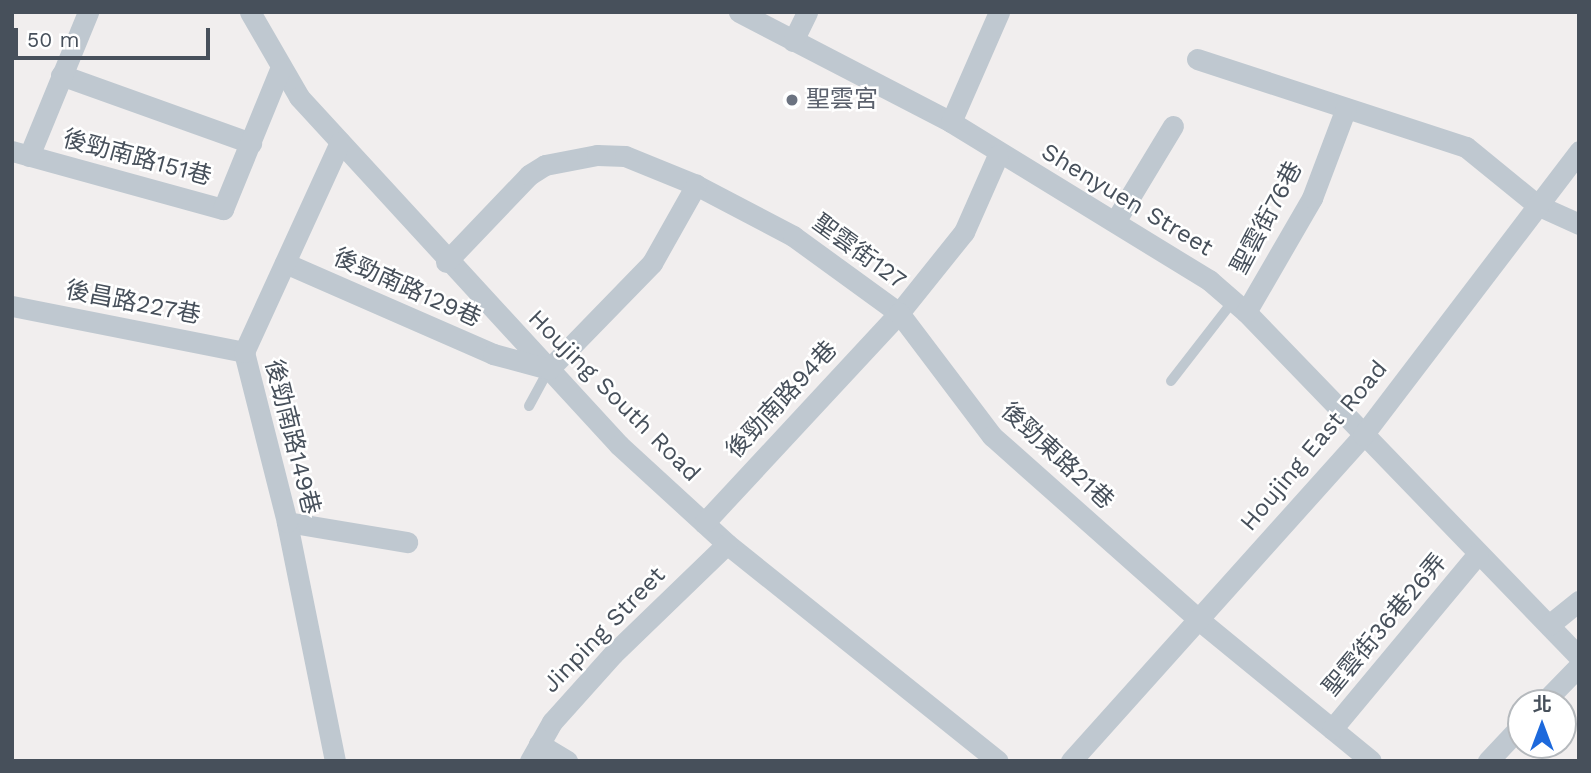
<!DOCTYPE html>
<meta charset="utf-8">
<style>
body{margin:0}
#map{position:relative;width:1591px;height:773px;overflow:hidden;background:#f1eeee;font-family:"Work Sans","Noto Sans TC",sans-serif}
div>[style]{position:absolute}
.service>*{height:10px;margin:-5px;padding:0 5px;transform-origin:5px;border-radius:5px;background:#bfc8d0}
.minor>*{height:21px;margin:-10.5px;padding:0 10.5px;transform-origin:10.5px;border-radius:10.5px;background:#bfc8d0}
.dots>*{width:19px;height:19px;translate:-50% -50%;box-sizing:border-box;border:4px solid #fff;border-radius:50%}
span{translate:-50% -50%;white-space:nowrap;text-align:center;line-height:1.15;-webkit-text-stroke:5px #fff;paint-order:stroke}
.worship-label{font-size:24px;color:#5b616d}
.left{translate:0 -50%;text-align:left}
.street-label{font-size:24px;color:#47505b}
.frame{position:absolute;inset:0;border:14px solid #47505b;pointer-events:none}
.north{position:absolute;left:1507px;top:689px;width:70px;height:70px;box-sizing:border-box;background:#fff;border:2px solid #b5b9bd;border-radius:50%;rotate:0deg;font-size:19px;font-weight:700;line-height:28px;text-align:center;color:#47505b}
.north::after{content:'';display:block;margin:auto;width:24px;height:32px;background:#1d69dc;clip-path:polygon(50% 0,100% 100%,50% 72%,0 100%)}
.scale{position:absolute;left:14px;top:28px;width:196px;height:32px;box-sizing:border-box;border:4px solid #47505b;border-top:0;padding-left:9px;font-size:21px;line-height:24px;white-space:nowrap;color:#47505b;-webkit-text-stroke:5px #fff;paint-order:stroke}
</style>
<div id="map">
<div class="service">
<div style="left:1171px;top:381px;width:101px;rotate:-52.2deg"></div>
<div style="left:529px;top:406px;width:42px;rotate:-61.6deg"></div>
</div>
<div class="minor">
<div style="left:250px;top:12px;width:98px;rotate:60deg"></div>
<div style="left:299px;top:97px;width:473px;rotate:47.4deg"></div>
<div style="left:619px;top:445px;width:147px;rotate:42.5deg"></div>
<div style="left:727px;top:544px;width:347px;rotate:38.7deg"></div>
<div style="left:739px;top:12px;width:239px;rotate:27.4deg"></div>
<div style="left:951px;top:122px;width:303px;rotate:31.5deg"></div>
<div style="left:1209px;top:280px;width:49px;rotate:40.9deg"></div>
<div style="left:1246px;top:312px;width:479px;rotate:46deg"></div>
<div style="left:793px;top:41px;width:32px;rotate:-64deg"></div>
<div style="left:1197px;top:59px;width:283px;rotate:18.1deg"></div>
<div style="left:1466px;top:147px;width:92px;rotate:39.2deg"></div>
<div style="left:1537px;top:205px;width:46px;rotate:24.3deg"></div>
<div style="left:61px;top:75px;width:202px;rotate:19.7deg"></div>
<div style="left:951px;top:122px;width:120px;rotate:-66.4deg"></div>
<div style="left:12px;top:151px;width:219px;rotate:15.4deg"></div>
<div style="left:223px;top:209px;width:151px;rotate:-67.8deg"></div>
<div style="left:29px;top:156px;width:156px;rotate:-67.7deg"></div>
<div style="left:1116px;top:220px;width:110px;rotate:-58.8deg"></div>
<div style="left:446px;top:262px;width:120px;rotate:-46.3deg"></div>
<div style="left:529px;top:175px;width:19px;rotate:-32deg"></div>
<div style="left:545px;top:165px;width:53px;rotate:-10.9deg"></div>
<div style="left:597px;top:155px;width:28px;rotate:2deg"></div>
<div style="left:625px;top:156px;width:77px;rotate:22.2deg"></div>
<div style="left:696px;top:185px;width:110px;rotate:27.7deg"></div>
<div style="left:793px;top:236px;width:131px;rotate:36deg"></div>
<div style="left:899px;top:313px;width:104px;rotate:-51.3deg"></div>
<div style="left:964px;top:232px;width:84px;rotate:-66.2deg"></div>
<div style="left:285px;top:263px;width:227px;rotate:23.6deg"></div>
<div style="left:493px;top:354px;width:58px;rotate:15deg"></div>
<div style="left:549px;top:369px;width:148px;rotate:-45.8deg"></div>
<div style="left:652px;top:263px;width:90px;rotate:-60.6deg"></div>
<div style="left:12px;top:306px;width:237px;rotate:11.2deg"></div>
<div style="left:1246px;top:312px;width:132px;rotate:-59.9deg"></div>
<div style="left:1312px;top:198px;width:96px;rotate:-69.3deg"></div>
<div style="left:287px;top:522px;width:122px;rotate:9.5deg"></div>
<div style="left:704px;top:523px;width:287px;rotate:-47.1deg"></div>
<div style="left:899px;top:313px;width:154px;rotate:52.9deg"></div>
<div style="left:992px;top:436px;width:277px;rotate:41.6deg"></div>
<div style="left:1199px;top:620px;width:222px;rotate:39.3deg"></div>
<div style="left:1549px;top:625px;width:38px;rotate:-39deg"></div>
<div style="left:1543px;top:703px;width:52px;rotate:-45.8deg"></div>
<div style="left:1332px;top:729px;width:228px;rotate:-50.2deg"></div>
<div style="left:539px;top:744px;width:33px;rotate:31deg"></div>
<div style="left:335px;top:761px;width:244px;rotate:-101.4deg"></div>
<div style="left:287px;top:522px;width:175px;rotate:-104.2deg"></div>
<div style="left:244px;top:352px;width:231px;rotate:-65.4deg"></div>
<div style="left:530px;top:761px;width:45px;rotate:-60.6deg"></div>
<div style="left:552px;top:722px;width:91px;rotate:-48.1deg"></div>
<div style="left:613px;top:654px;width:158px;rotate:-44deg"></div>
<div style="left:1071px;top:761px;width:438px;rotate:-48.1deg"></div>
<div style="left:1363px;top:435px;width:357px;rotate:-52.7deg"></div>
<div style="left:1488px;top:761px;width:48px;rotate:-46.7deg"></div>
</div>
<div class="dots">
<div style="left:792px;top:100px;background:#6b7280"></div>
</div>
<div class="worship-label">
<span class="left" style="left:806px;top:100px">聖雲宮</span>
</div>
<div class="street-label">
<span style="left:137px;top:158px;rotate:15deg">後勁南路151巷</span>
<span style="left:1127px;top:200px;rotate:31deg">Shenyuen Street</span>
<span style="left:1267px;top:218px;rotate:-62deg">聖雲街76巷</span>
<span style="left:859px;top:252px;rotate:36deg">聖雲街127</span>
<span style="left:407px;top:288px;rotate:24deg">後勁南路129巷</span>
<span style="left:133px;top:303px;rotate:11deg">後昌路227巷</span>
<span style="left:614px;top:396px;rotate:45deg">Houjing South Road</span>
<span style="left:782px;top:400px;rotate:-47deg">後勁南路94巷</span>
<span style="left:292px;top:437px;rotate:76deg">後勁南路149巷</span>
<span style="left:1314px;top:446px;rotate:-50deg">Houjing East Road</span>
<span style="left:1057px;top:456px;rotate:43deg">後勁東路21巷</span>
<span style="left:1385px;top:625px;rotate:-50deg">聖雲街36巷26弄</span>
<span style="left:604px;top:630px;rotate:-46deg">Jinping Street</span>
</div>
<div class="frame"></div>
<div class="north">北</div>
<div class="scale">50 m</div>
</div>
